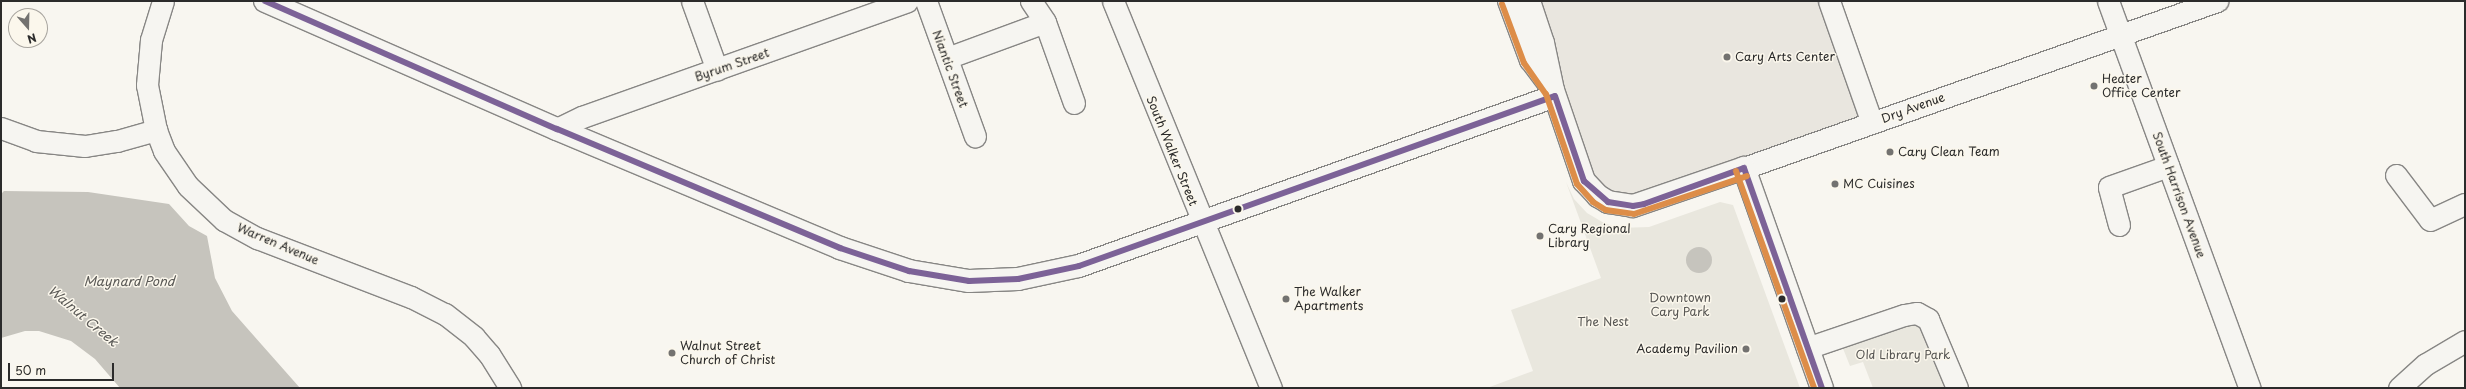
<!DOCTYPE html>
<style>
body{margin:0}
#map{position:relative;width:2466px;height:389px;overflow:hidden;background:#f8f6f0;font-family:"Playpen Sans",sans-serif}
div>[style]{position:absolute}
.built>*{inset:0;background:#e9e6df}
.green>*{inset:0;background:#e9e7de}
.water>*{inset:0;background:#c6c4bd}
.round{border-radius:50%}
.roads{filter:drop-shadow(1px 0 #878684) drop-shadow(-1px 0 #878684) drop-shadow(0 1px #878684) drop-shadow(0 -1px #878684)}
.minor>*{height:21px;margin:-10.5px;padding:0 10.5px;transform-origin:10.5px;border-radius:10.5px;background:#f6f5f1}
.major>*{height:22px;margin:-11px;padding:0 11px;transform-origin:11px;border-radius:11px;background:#f6f5f1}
.bus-1>*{height:6px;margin:-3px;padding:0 3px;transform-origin:3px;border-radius:3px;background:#7c6297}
.bus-2>*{height:6px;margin:-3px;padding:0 3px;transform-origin:3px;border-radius:3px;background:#dd8d48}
.dots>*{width:11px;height:11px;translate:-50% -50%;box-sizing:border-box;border:2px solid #fbf7ec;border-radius:50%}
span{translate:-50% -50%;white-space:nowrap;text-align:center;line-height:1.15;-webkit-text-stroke:3px #fbf7ec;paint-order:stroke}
.poi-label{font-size:12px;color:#2b2b2b}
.left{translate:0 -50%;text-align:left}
.right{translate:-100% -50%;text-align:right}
.street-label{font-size:12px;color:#2b2b2b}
.park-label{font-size:12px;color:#585754}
.water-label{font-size:13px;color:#5a5956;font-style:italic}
.frame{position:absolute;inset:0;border:2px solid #2b2b2b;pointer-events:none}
.north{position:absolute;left:8px;top:8px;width:40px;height:40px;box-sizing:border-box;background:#fbf7ec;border:1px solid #a8a59f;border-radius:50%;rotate:160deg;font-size:11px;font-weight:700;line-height:16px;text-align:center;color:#2b2b2b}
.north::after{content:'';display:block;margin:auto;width:14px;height:18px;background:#737270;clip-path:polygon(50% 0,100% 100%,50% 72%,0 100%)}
.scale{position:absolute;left:8px;top:363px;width:106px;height:18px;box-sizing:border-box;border:2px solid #2b2b2b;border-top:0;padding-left:5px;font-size:12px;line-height:14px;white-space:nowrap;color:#2b2b2b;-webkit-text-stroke:3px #fbf7ec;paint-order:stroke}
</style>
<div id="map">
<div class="built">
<div style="clip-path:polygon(1521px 1px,1829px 1px,1872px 123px,1644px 204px,1598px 196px)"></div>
</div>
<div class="green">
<div style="clip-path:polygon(1566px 182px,1574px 199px,1587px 213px,1604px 223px,1618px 228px,1649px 227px,1720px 202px,1733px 205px,1800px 388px,1487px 388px,1533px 371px,1511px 310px,1601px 278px)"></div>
<div style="clip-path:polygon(1918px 318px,1949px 388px,1873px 388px,1863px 362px,1850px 366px,1840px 341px)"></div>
</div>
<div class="water">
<div style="clip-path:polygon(4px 191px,88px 192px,169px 204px,189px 226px,207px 236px,215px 278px,232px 311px,300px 388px,120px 388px,95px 359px,71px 341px,39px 331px,25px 331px,1px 338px,1px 194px)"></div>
<div class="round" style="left:1686px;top:247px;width:26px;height:26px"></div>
</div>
<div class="roads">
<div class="minor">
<div style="left:163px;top:1px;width:41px;rotate:107.1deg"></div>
<div style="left:151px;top:40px;width:45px;rotate:95.1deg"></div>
<div style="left:147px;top:85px;width:46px;rotate:78.7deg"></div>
<div style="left:156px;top:130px;width:22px;rotate:69deg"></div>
<div style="left:164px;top:151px;width:42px;rotate:55.6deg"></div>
<div style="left:188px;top:186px;width:50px;rotate:43.4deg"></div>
<div style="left:224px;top:220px;width:38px;rotate:29deg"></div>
<div style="left:257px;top:238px;width:165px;rotate:21deg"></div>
<div style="left:411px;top:297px;width:38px;rotate:27deg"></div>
<div style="left:445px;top:314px;width:37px;rotate:38deg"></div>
<div style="left:474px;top:337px;width:23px;rotate:49deg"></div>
<div style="left:489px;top:354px;width:40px;rotate:58deg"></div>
<div style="left:692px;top:1px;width:73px;rotate:70.1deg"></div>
<div style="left:926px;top:1px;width:144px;rotate:70.1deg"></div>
<div style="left:1031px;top:1px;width:25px;rotate:56deg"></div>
<div style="left:1045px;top:22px;width:86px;rotate:70.3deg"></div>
<div style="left:1113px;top:1px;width:418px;rotate:67.8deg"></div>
<div style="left:1829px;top:1px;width:129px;rotate:70.6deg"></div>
<div style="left:2108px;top:1px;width:412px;rotate:69.9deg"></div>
<div style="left:947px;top:58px;width:104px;rotate:-20.2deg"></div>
<div style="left:1px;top:128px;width:37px;rotate:20deg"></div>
<div style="left:36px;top:141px;width:49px;rotate:5.8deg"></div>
<div style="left:85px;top:146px;width:32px;rotate:-9deg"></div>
<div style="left:117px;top:141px;width:41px;rotate:-15.8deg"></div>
<div style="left:557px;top:129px;width:28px;rotate:-26deg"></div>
<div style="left:582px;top:117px;width:345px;rotate:-19.6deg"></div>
<div style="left:1744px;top:168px;width:502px;rotate:-19.45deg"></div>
<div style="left:2396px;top:175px;width:56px;rotate:52.9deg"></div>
<div style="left:2430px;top:220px;width:38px;rotate:-25deg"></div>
<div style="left:2119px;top:225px;width:39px;rotate:-105deg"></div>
<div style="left:2109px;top:187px;width:63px;rotate:-19.6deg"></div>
<div style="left:1807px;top:348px;width:102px;rotate:-18.8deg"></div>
<div style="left:1904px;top:315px;width:13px;rotate:-9deg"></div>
<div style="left:1917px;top:313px;width:13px;rotate:29deg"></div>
<div style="left:1928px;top:319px;width:75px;rotate:67.2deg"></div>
<div style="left:2399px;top:388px;width:36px;rotate:-42deg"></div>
<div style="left:2426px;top:364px;width:45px;rotate:-30.5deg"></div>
</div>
<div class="major">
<div style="left:265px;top:1px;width:319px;rotate:23.7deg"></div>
<div style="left:557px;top:129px;width:307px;rotate:22.8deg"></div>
<div style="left:840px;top:248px;width:73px;rotate:18.4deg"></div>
<div style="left:909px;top:271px;width:61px;rotate:9.5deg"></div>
<div style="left:969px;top:281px;width:49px;rotate:-2.3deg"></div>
<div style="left:1018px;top:279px;width:62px;rotate:-12deg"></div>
<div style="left:1079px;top:266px;width:505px;rotate:-19.65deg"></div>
<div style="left:1509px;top:1px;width:63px;rotate:69.6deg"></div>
<div style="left:1531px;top:60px;width:30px;rotate:53deg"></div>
<div style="left:1529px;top:1px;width:44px;rotate:71.6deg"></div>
<div style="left:1543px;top:43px;width:48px;rotate:78deg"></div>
<div style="left:1553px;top:90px;width:96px;rotate:71.2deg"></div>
<div style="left:1584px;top:181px;width:21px;rotate:47deg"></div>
<div style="left:1598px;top:196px;width:12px;rotate:31deg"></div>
<div style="left:1608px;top:202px;width:25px;rotate:9deg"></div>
<div style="left:1633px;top:206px;width:117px;rotate:-18.9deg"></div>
<div style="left:1744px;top:168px;width:233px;rotate:70.5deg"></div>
</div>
</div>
<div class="bus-1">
<div style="left:265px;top:1px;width:319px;rotate:23.7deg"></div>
<div style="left:557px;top:129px;width:307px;rotate:22.8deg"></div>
<div style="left:840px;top:248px;width:73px;rotate:18.4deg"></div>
<div style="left:909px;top:271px;width:61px;rotate:9.5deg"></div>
<div style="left:969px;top:281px;width:49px;rotate:-2.3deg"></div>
<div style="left:1018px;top:279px;width:62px;rotate:-12deg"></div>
<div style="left:1079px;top:266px;width:505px;rotate:-19.65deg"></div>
<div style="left:1555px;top:96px;width:90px;rotate:71.2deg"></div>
<div style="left:1584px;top:181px;width:32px;rotate:41deg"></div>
<div style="left:1608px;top:202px;width:25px;rotate:9deg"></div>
<div style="left:1633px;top:206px;width:11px;rotate:-10deg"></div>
<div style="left:1644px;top:204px;width:106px;rotate:-19.8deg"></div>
<div style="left:1744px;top:168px;width:233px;rotate:70.5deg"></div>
</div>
<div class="bus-2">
<div style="left:1502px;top:4px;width:63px;rotate:69.6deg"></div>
<div style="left:1524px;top:63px;width:38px;rotate:55deg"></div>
<div style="left:1546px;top:94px;width:95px;rotate:71deg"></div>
<div style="left:1577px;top:184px;width:24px;rotate:48deg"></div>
<div style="left:1593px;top:202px;width:15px;rotate:32deg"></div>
<div style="left:1606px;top:210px;width:28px;rotate:8deg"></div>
<div style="left:1634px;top:214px;width:119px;rotate:-18.6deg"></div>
<div style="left:1736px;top:171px;width:231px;rotate:70.2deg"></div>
</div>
<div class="dots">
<div style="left:1727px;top:57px;background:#737270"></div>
<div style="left:2094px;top:86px;background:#737270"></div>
<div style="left:1890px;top:152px;background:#737270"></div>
<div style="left:1835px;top:184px;background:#737270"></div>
<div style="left:1238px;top:209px;background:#2b2b2b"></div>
<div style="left:1540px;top:236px;background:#737270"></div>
<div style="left:1286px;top:299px;background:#737270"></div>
<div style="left:1782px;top:299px;background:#2b2b2b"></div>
<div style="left:1746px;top:349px;background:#737270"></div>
<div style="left:672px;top:353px;background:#737270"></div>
</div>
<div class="poi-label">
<span class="left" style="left:1735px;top:57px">Cary Arts Center</span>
<span class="left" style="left:2102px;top:86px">Heater<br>Office Center</span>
<span class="left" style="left:1898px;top:152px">Cary Clean Team</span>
<span class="left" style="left:1843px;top:184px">MC Cuisines</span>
<span class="left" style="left:1548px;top:236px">Cary Regional<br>Library</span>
<span class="left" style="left:1294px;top:299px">The Walker<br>Apartments</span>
<span class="left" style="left:680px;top:353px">Walnut Street<br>Church of Christ</span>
<span class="right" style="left:1738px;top:349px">Academy Pavilion</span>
</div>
<div class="street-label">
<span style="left:732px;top:65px;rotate:-19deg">Byrum Street</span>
<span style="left:950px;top:69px;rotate:70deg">Niantic Street</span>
<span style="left:1913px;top:108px;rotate:-20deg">Dry Avenue</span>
<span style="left:1172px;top:151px;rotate:68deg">South Walker Street</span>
<span style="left:2179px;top:195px;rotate:70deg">South Harrison Avenue</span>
<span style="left:278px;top:244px;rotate:23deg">Warren Avenue</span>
</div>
<div class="park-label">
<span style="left:1680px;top:305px">Downtown<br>Cary Park</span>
<span style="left:1603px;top:322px">The Nest</span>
<span style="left:1903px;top:355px">Old Library Park</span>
</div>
<div class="water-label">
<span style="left:129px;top:281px">Maynard Pond</span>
<span style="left:83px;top:316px;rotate:40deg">Walnut Creek</span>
</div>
<div class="frame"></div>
<div class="north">N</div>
<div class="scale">50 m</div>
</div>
